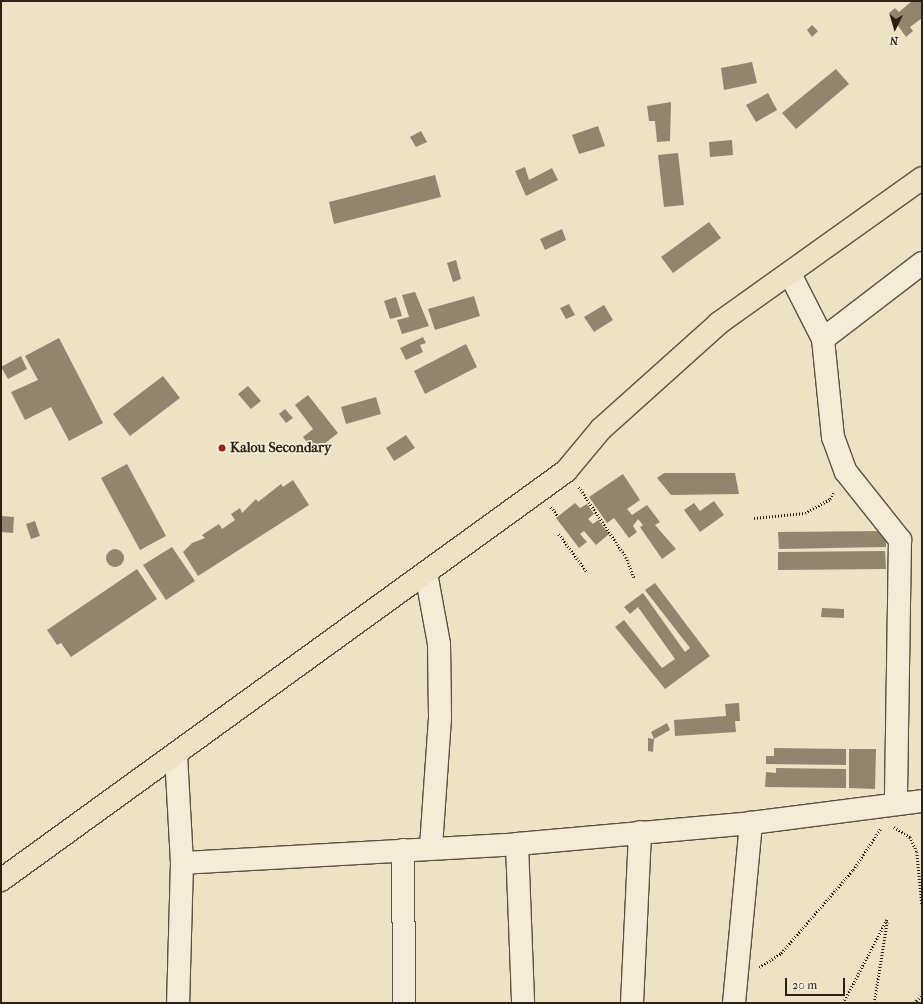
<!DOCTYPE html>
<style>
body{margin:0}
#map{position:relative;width:923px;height:1004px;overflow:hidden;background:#eee2c4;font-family:"IM FELL French Canon",serif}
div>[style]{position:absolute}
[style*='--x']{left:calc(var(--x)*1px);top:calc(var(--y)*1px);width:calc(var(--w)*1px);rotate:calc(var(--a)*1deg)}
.building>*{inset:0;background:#918570}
.round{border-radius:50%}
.path>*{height:2.5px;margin-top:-1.25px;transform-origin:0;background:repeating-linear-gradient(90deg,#2d2115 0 1px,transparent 0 3px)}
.roads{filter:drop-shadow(1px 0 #5d5141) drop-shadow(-1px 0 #5d5141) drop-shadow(0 1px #5d5141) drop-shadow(0 -1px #5d5141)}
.minor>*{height:22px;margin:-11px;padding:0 11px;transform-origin:11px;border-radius:11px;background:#f4ecd9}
.major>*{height:22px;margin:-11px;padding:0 11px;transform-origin:11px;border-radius:11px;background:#eee2c4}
.dots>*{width:11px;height:11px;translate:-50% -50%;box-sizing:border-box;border:2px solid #f4ecd9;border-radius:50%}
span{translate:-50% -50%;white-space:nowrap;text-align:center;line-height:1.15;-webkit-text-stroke:3.5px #f4ecd9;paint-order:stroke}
.poi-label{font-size:14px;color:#2d2115;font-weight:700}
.left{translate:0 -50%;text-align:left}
.frame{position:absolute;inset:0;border:2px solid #2d2115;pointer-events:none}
.north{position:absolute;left:875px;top:8px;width:40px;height:40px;-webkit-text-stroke:3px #f4ecd9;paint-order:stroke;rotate:185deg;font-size:11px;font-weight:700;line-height:16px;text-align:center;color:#2d2115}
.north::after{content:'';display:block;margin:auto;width:14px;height:18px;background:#2d2115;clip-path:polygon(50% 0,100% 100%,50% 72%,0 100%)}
.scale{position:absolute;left:785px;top:978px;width:60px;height:18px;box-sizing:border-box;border:2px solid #2d2115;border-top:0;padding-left:5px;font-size:12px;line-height:14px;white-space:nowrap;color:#2d2115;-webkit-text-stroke:3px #f4ecd9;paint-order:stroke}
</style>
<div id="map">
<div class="building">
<i style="clip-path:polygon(912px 1px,922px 1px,922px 18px,910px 27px,913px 31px,906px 37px,889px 13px,895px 8px,899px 12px)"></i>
<i style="clip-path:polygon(812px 25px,818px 31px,812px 37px,807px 30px)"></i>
<i style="clip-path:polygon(752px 62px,757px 83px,724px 90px,721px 68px)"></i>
<i style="clip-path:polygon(836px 69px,849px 84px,796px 129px,782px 113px)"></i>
<i style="clip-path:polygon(768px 93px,777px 110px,756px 122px,746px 105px)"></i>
<i style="clip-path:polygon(671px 102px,670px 141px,657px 142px,655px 121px,649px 121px,647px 106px)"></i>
<i style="clip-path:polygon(598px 126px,605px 146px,579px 154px,572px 135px)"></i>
<i style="clip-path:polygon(421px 131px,427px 142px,416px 147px,410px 137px)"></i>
<i style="clip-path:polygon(732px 140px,733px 155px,710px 157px,709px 142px)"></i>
<i style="clip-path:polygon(678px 153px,684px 205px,664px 207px,658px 155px)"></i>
<i style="clip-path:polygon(525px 167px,529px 180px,552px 168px,558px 180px,526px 196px,515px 171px)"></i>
<i style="clip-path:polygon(435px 175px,441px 197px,334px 224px,329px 202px)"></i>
<i style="clip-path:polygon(709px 222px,721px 238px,673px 273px,661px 257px)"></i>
<i style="clip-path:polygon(562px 229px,566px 240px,545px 250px,540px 239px)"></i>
<i style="clip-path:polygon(456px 260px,461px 279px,453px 282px,447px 263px)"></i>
<i style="clip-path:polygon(415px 292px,429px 326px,402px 334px,397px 320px,409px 317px,402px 295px)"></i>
<i style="clip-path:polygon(474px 296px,480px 316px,435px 330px,428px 309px)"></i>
<i style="clip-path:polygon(396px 297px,402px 316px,390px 319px,384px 301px)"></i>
<i style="clip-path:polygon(569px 304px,575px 315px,566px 319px,560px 308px)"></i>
<i style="clip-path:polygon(604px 305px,613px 320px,594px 332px,584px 317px)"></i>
<i style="clip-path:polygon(423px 337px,426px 343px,420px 345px,423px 352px,406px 360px,400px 348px)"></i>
<i style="clip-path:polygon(59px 338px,103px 423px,69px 441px,51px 407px,25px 420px,11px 392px,38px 380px,25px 356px)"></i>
<i style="clip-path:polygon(466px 344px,477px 367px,425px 394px,414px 371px)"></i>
<i style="clip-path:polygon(21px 356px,27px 369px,8px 379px,1px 367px)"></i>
<i style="clip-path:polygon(163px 376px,180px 398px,130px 436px,113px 414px)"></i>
<i style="clip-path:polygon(248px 386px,261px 401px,251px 409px,238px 394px)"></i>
<i style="clip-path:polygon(308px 395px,338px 433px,314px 452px,303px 437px,313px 429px,295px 405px)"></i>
<i style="clip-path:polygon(376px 397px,381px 414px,346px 424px,341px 407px)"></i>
<i style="clip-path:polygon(285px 409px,293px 418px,286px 423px,279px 414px)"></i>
<i style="clip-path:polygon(406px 435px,415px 448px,394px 461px,386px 448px)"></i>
<i style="clip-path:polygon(127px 464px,166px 536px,140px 550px,101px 478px)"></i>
<i style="clip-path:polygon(664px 473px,735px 473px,739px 494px,671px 495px,657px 478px)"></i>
<i style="clip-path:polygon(623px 474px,640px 500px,627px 509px,632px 515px,647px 505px,660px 522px,655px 525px,676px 549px,662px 559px,640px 527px,643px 525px,638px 519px,633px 526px,637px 532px,629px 538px,614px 518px,607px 523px,589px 497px)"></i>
<i style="clip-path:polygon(293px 480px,309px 505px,198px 576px,183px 552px,192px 543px,205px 538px,202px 535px,219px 524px,222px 529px,235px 520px,231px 514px,240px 508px,242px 513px,256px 499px,258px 502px,281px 484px,283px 487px)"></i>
<i style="clip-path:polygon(714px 501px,724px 515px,700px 532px,684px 510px,694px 503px,700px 511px)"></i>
<i style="clip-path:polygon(575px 503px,580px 508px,587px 504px,594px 514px,588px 519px,593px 524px,598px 520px,609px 534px,596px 545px,584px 531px,580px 534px,587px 542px,579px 548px,556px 518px)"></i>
<i style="clip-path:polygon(1px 516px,14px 517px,13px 533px,1px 532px)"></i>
<i style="clip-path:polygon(35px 521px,40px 536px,31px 539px,26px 524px)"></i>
<i style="clip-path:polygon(886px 531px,886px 547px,779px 549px,778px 532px)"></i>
<i style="clip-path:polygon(172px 547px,195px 581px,166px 600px,143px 565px)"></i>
<i class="round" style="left:106px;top:549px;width:18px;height:18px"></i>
<i style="clip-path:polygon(885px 551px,886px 569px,778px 570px,778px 552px)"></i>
<i style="clip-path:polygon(137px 569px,157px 599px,71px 657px,61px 643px,57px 645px,47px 630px)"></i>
<i style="clip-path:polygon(655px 583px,710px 656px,665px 689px,615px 627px,624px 620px,662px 668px,675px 659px,638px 607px,630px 614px,624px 607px,643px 593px,685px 652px,690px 648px,645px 590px)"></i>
<i style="clip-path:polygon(822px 608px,844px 609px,844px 618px,821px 617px)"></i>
<i style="clip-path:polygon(739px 703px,740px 721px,735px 721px,736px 732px,675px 736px,674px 720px,726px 716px,725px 704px)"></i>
<i style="clip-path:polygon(667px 723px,670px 730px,654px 739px,651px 732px)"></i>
<i style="clip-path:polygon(648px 738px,654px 739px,653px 752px,648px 751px)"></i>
<i style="clip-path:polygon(774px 748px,846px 749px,846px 765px,766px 764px,766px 756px,774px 756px)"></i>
<i style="clip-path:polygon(849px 749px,876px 749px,875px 789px,849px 788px)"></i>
<i style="clip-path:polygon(776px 768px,846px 769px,846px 788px,765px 787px,766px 772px,776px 773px)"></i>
</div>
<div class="path">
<i style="--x:579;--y:487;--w:84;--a:56.1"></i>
<i style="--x:626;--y:557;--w:22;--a:68"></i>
<i style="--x:551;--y:507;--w:11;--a:52"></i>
<i style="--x:754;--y:518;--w:51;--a:-5.6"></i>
<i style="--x:805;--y:513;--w:29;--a:-29"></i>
<i style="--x:830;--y:499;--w:9;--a:-63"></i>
<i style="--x:559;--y:534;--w:47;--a:53.6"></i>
<i style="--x:894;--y:827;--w:19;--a:32"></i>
<i style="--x:910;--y:837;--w:17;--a:65"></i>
<i style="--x:917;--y:852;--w:53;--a:84.6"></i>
<i style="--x:759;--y:967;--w:26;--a:-32"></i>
<i style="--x:781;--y:953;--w:110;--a:-49.1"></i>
<i style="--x:853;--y:870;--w:50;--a:-56.3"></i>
<i style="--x:843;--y:1003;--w:95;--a:-62.4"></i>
<i style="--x:874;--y:1003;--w:82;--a:-80.9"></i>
<i style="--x:914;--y:1003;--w:11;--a:-45"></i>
</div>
<div class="roads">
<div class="minor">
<i style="--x:790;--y:274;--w:73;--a:63.1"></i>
<i style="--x:823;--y:339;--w:99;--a:84.2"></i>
<i style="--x:833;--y:437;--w:37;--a:70"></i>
<i style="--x:846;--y:472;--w:87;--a:51.5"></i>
<i style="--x:900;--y:540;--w:263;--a:90.9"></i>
<i style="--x:823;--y:339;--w:125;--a:-37.5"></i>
<i style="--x:426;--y:573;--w:72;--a:79.6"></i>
<i style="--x:439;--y:644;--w:74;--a:89.2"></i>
<i style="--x:440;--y:718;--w:130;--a:94"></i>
<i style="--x:176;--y:755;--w:108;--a:86.8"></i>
<i style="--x:182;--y:863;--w:140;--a:91.6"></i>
<i style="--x:517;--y:844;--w:159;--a:87.8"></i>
<i style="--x:403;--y:850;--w:153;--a:89.6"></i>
<i style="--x:182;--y:863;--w:336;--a:-3.2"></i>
<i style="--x:517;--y:844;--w:235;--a:-5.1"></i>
<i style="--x:751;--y:823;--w:172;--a:-7.3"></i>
<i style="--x:632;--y:1003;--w:171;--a:-87.3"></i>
<i style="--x:734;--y:1003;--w:181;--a:-84.6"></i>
</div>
<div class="major">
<i style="--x:1;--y:880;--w:697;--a:-35.9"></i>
<i style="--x:566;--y:471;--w:55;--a:-50.2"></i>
<i style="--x:601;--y:429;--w:159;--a:-41.9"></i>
<i style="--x:719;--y:323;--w:249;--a:-35.5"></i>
</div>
</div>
<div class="dots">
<i style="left:222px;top:448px;background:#8f2418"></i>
</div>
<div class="poi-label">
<span class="left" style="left:230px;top:448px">Kalou Secondary</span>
</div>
<div class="frame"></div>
<div class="north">N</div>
<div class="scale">20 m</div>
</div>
